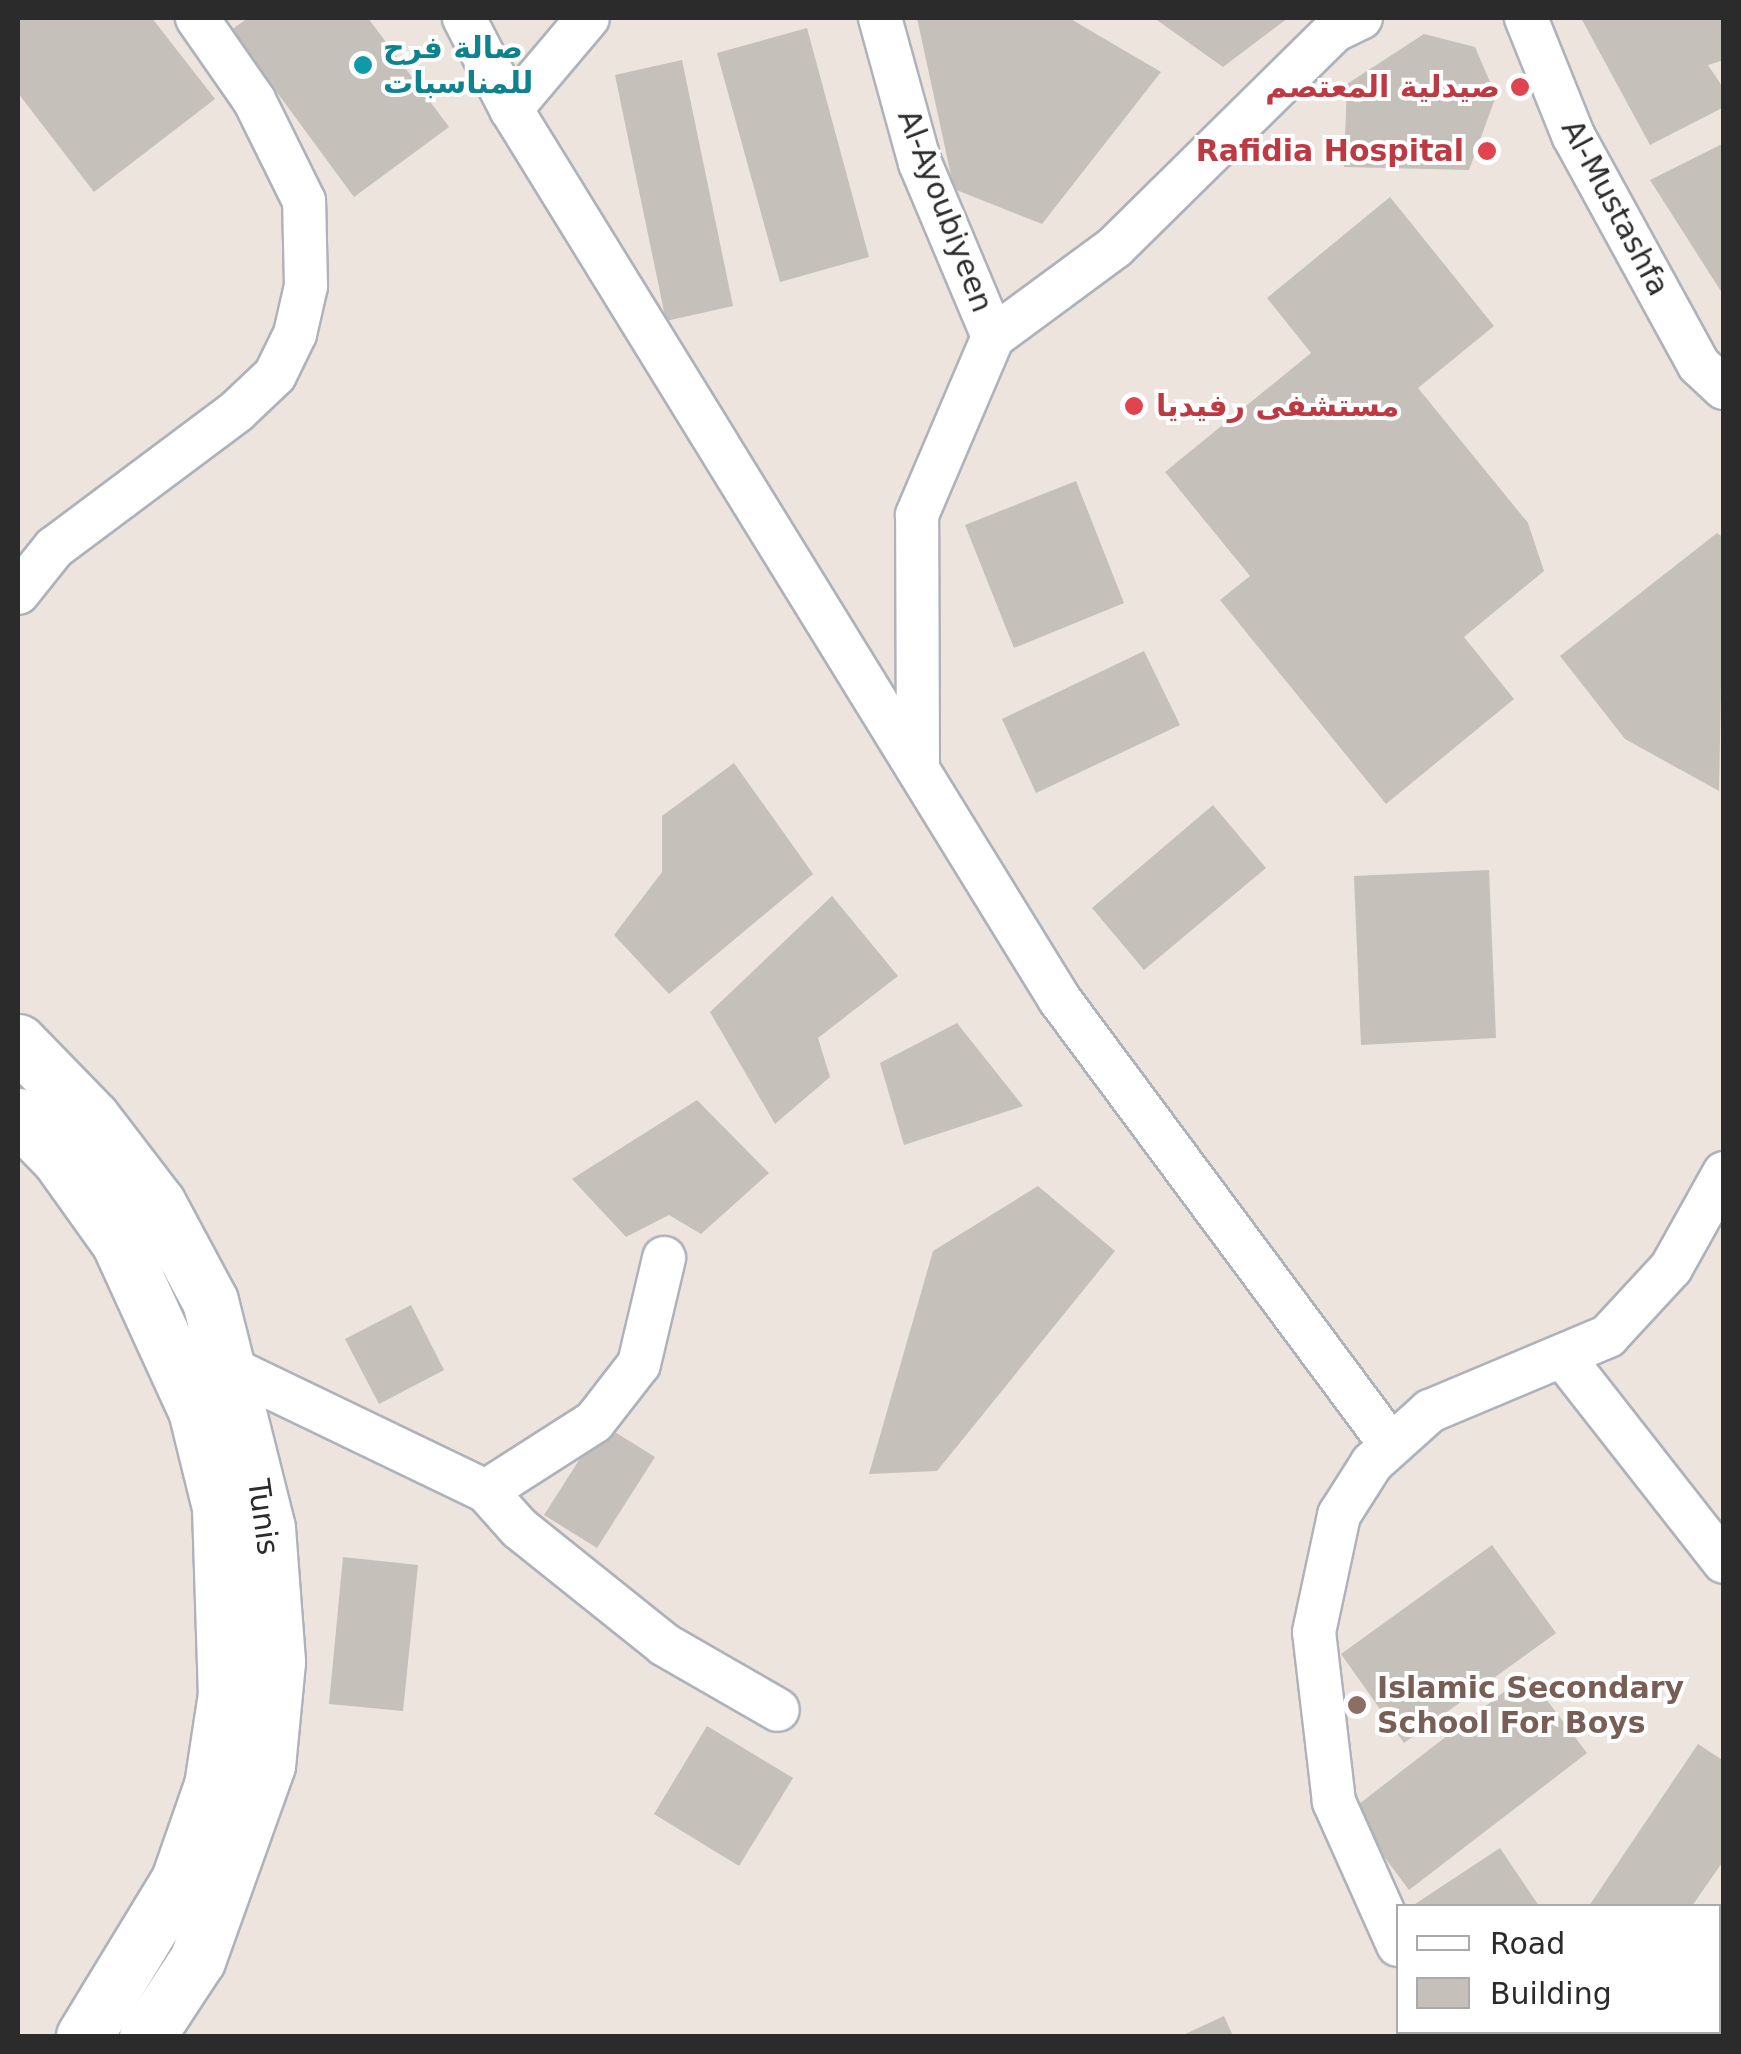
<!DOCTYPE html>
<meta charset="utf-8">
<style>
body{margin:0}
#map{position:relative;width:1741px;height:2054px;overflow:hidden;background:#ede4de;font-family:"DejaVu Sans",Vazirmatn,sans-serif}
div>[style]{position:absolute}
[style*='--x']{left:calc(var(--x)*1px);top:calc(var(--y)*1px);width:calc(var(--w)*1px);rotate:calc(var(--a)*1deg)}
.building>*{inset:0;background:#c5c0b9}
.roads{filter:drop-shadow(2px 0 #aeb2bb) drop-shadow(-2px 0 #aeb2bb) drop-shadow(0 2px #aeb2bb) drop-shadow(0 -2px #aeb2bb)}
.street>*{height:42px;margin:-21px;padding:0 21px;transform-origin:21px;border-radius:21px;background:#fff}
.secondary>*{height:55px;margin:-27.5px;padding:0 27.5px;transform-origin:27.5px;border-radius:27.5px;background:#fff}
.dots>*{width:28px;height:28px;translate:-50% -50%;box-sizing:border-box;border:5px solid #fff;border-radius:50%}
span{translate:-50% -50%;white-space:nowrap;text-align:center;line-height:1.15;-webkit-text-stroke:8px #fff;paint-order:stroke}
.culture-label{font-size:30px;color:#0d838f;font-weight:700}
.left{translate:0 -50%;text-align:left}
.health-label{font-size:30px;color:#be3a42;font-weight:700}
.right{translate:-100% -50%;text-align:right}
.street-label{font-size:30px;color:#2b2b2b}
.education-label{font-size:30px;color:#785e54;font-weight:700}
.frame{position:absolute;inset:0;border:20px solid #2b2b2b;pointer-events:none}
.legend{position:absolute;left:1396px;top:1904px;width:325px;height:130px;box-sizing:border-box;background:#fff;border:2px solid #aaa;margin:0;padding:12px 18px;list-style:none;font-size:30px;color:#2b2b2b}
.legend li{display:flex;align-items:center;gap:20px;height:50px}
.legend b{width:50px;border:2px solid #aaa}
</style>
<div id="map">
<div class="building">
<i style="clip-path:polygon(18px 18px,152px 18px,215px 99px,94px 192px,18px 93px)"></i>
<i style="clip-path:polygon(248px 18px,368px 18px,449px 127px,354px 197px,231px 30px)"></i>
<i style="clip-path:polygon(917px 18px,1069px 18px,1161px 72px,1042px 224px,954px 189px)"></i>
<i style="clip-path:polygon(1154px 18px,1288px 18px,1223px 67px)"></i>
<i style="clip-path:polygon(1581px 18px,1724px 18px,1724px 60px,1708px 65px,1724px 89px,1724px 107px,1650px 145px)"></i>
<i style="clip-path:polygon(807px 28px,869px 257px,780px 282px,717px 53px)"></i>
<i style="clip-path:polygon(1424px 34px,1475px 47px,1496px 96px,1469px 170px,1344px 167px,1347px 84px)"></i>
<i style="clip-path:polygon(682px 60px,733px 306px,666px 321px,615px 75px)"></i>
<i style="clip-path:polygon(1724px 143px,1724px 296px,1650px 180px)"></i>
<i style="clip-path:polygon(1390px 197px,1494px 326px,1418px 388px,1528px 523px,1544px 571px,1464px 637px,1514px 699px,1386px 804px,1220px 600px,1250px 576px,1165px 472px,1311px 353px,1267px 298px)"></i>
<i style="clip-path:polygon(1076px 481px,1124px 603px,1014px 648px,965px 525px)"></i>
<i style="clip-path:polygon(1717px 533px,1724px 538px,1719px 791px,1625px 739px,1560px 656px)"></i>
<i style="clip-path:polygon(1144px 651px,1180px 725px,1036px 793px,1002px 719px)"></i>
<i style="clip-path:polygon(734px 763px,813px 874px,669px 994px,614px 935px,662px 872px,662px 816px)"></i>
<i style="clip-path:polygon(1213px 805px,1266px 868px,1144px 970px,1092px 908px)"></i>
<i style="clip-path:polygon(1489px 870px,1496px 1038px,1361px 1045px,1354px 876px)"></i>
<i style="clip-path:polygon(832px 896px,898px 976px,818px 1038px,830px 1077px,775px 1124px,710px 1012px)"></i>
<i style="clip-path:polygon(957px 1023px,1023px 1106px,904px 1145px,880px 1063px)"></i>
<i style="clip-path:polygon(697px 1100px,769px 1173px,701px 1234px,669px 1215px,626px 1237px,572px 1179px)"></i>
<i style="clip-path:polygon(1038px 1186px,1115px 1251px,937px 1471px,869px 1474px,933px 1251px)"></i>
<i style="clip-path:polygon(411px 1305px,444px 1370px,379px 1404px,345px 1339px)"></i>
<i style="clip-path:polygon(602px 1424px,655px 1457px,597px 1548px,544px 1515px)"></i>
<i style="clip-path:polygon(1492px 1545px,1556px 1633px,1404px 1743px,1341px 1654px)"></i>
<i style="clip-path:polygon(343px 1557px,418px 1565px,403px 1711px,329px 1704px)"></i>
<i style="clip-path:polygon(1527px 1674px,1587px 1753px,1409px 1890px,1350px 1811px)"></i>
<i style="clip-path:polygon(707px 1726px,793px 1778px,739px 1866px,654px 1814px)"></i>
<i style="clip-path:polygon(1698px 1744px,1724px 1761px,1724px 1860px,1692px 1906px,1589px 1906px)"></i>
<i style="clip-path:polygon(1500px 1848px,1539px 1906px,1412px 1906px)"></i>
<i style="clip-path:polygon(1224px 2016px,1233px 2036px,1181px 2036px)"></i>
<i style="clip-path:polygon(1484px 2032px,1566px 2032px,1559px 2036px)"></i>
</div>
<div class="roads">
<div class="street">
<i style="--x:464;--y:18;--w:102;--a:62.7"></i>
<i style="--x:511;--y:109;--w:1047;--a:58.36"></i>
<i style="--x:1060;--y:1000;--w:553;--a:53.38"></i>
<i style="--x:880;--y:18;--w:150;--a:74.6"></i>
<i style="--x:920;--y:163;--w:189;--a:67.2"></i>
<i style="--x:1526;--y:18;--w:126;--a:68.1"></i>
<i style="--x:1573;--y:135;--w:262;--a:61.3"></i>
<i style="--x:1699;--y:365;--w:34;--a:43"></i>
<i style="--x:511;--y:109;--w:119;--a:-49.8"></i>
<i style="--x:993;--y:337;--w:152;--a:-36.4"></i>
<i style="--x:1115;--y:247;--w:308;--a:-44.6"></i>
<i style="--x:1334;--y:31;--w:30;--a:-26"></i>
<i style="--x:18;--y:593;--w:58;--a:-51.3"></i>
<i style="--x:54;--y:548;--w:229;--a:-36.8"></i>
<i style="--x:237;--y:411;--w:52;--a:-43.5"></i>
<i style="--x:275;--y:375;--w:46;--a:-64"></i>
<i style="--x:295;--y:334;--w:49;--a:-77.1"></i>
<i style="--x:306;--y:286;--w:85;--a:-91.3"></i>
<i style="--x:304;--y:201;--w:113;--a:-116.3"></i>
<i style="--x:254;--y:100;--w:100;--a:-124.8"></i>
<i style="--x:918;--y:768;--w:253;--a:-90.2"></i>
<i style="--x:917;--y:515;--w:194;--a:-66.9"></i>
<i style="--x:1564;--y:1358;--w:259;--a:51.9"></i>
<i style="--x:232;--y:1369;--w:282;--a:25.7"></i>
<i style="--x:486;--y:1491;--w:50;--a:48.3"></i>
<i style="--x:519;--y:1528;--w:187;--a:38.7"></i>
<i style="--x:665;--y:1645;--w:130;--a:29.9"></i>
<i style="--x:486;--y:1491;--w:128;--a:-32.6"></i>
<i style="--x:594;--y:1422;--w:73;--a:-52.2"></i>
<i style="--x:639;--y:1364;--w:109;--a:-76.7"></i>
<i style="--x:1398;--y:1945;--w:157;--a:-114.1"></i>
<i style="--x:1334;--y:1802;--w:171;--a:-96.7"></i>
<i style="--x:1314;--y:1632;--w:120;--a:-77.9"></i>
<i style="--x:1339;--y:1515;--w:62;--a:-57.6"></i>
<i style="--x:1372;--y:1463;--w:78;--a:-41.9"></i>
<i style="--x:1430;--y:1411;--w:193;--a:-22.8"></i>
<i style="--x:1608;--y:1336;--w:93;--a:-47.2"></i>
<i style="--x:1671;--y:1268;--w:109;--a:-60.8"></i>
<i style="--x:1451;--y:2032;--w:5;--a:53"></i>
</div>
<div class="secondary">
<i style="--x:18;--y:1042;--w:106;--a:45.8"></i>
<i style="--x:92;--y:1118;--w:108;--a:52.5"></i>
<i style="--x:158;--y:1204;--w:110;--a:61.8"></i>
<i style="--x:210;--y:1301;--w:234;--a:75.9"></i>
<i style="--x:267;--y:1528;--w:134;--a:85.7"></i>
<i style="--x:277;--y:1662;--w:103;--a:95.5"></i>
<i style="--x:267;--y:1765;--w:207;--a:109.7"></i>
<i style="--x:197;--y:1960;--w:91;--a:123.3"></i>
<i style="--x:18;--y:1116;--w:59;--a:45.7"></i>
<i style="--x:59;--y:1158;--w:103;--a:54.5"></i>
<i style="--x:119;--y:1242;--w:185;--a:65.4"></i>
<i style="--x:196;--y:1410;--w:100;--a:76.1"></i>
<i style="--x:220;--y:1507;--w:187;--a:88.2"></i>
<i style="--x:226;--y:1694;--w:92;--a:98.7"></i>
<i style="--x:212;--y:1785;--w:101;--a:109.2"></i>
<i style="--x:179;--y:1880;--w:183;--a:121.3"></i>
</div>
</div>
<div class="dots">
<i style="left:363px;top:65px;background:#0f9aa8"></i>
<i style="left:1520px;top:87px;background:#e0444e"></i>
<i style="left:1487px;top:151px;background:#e0444e"></i>
<i style="left:1134px;top:406px;background:#e0444e"></i>
<i style="left:1357px;top:1705px;background:#8d6e63"></i>
</div>
<div class="culture-label">
<span class="left" style="left:383px;top:65px">صالة فرح<br>للمناسبات</span>
</div>
<div class="health-label">
<span class="right" style="left:1500px;top:87px">صيدلية المعتصم</span>
<span class="right" style="left:1464px;top:151px">Rafidia Hospital</span>
<span class="left" style="left:1156px;top:406px">مستشفى رفيديا</span>
</div>
<div class="street-label">
<span style="left:1615px;top:208px;rotate:62deg">Al-Mustashfa</span>
<span style="left:945px;top:211px;rotate:69deg">Al-Ayoubiyeen</span>
<span style="left:263px;top:1517px;rotate:82deg">Tunis</span>
</div>
<div class="education-label">
<span class="left" style="left:1377px;top:1705px">Islamic Secondary<br>School For Boys</span>
</div>
<div class="frame"></div>
<ul class="legend">
<li><b style="height:12px;background:#fff"></b>Road</li>
<li><b style="height:28px;background:#c5c0b9"></b>Building</li>
</ul>
</div>
